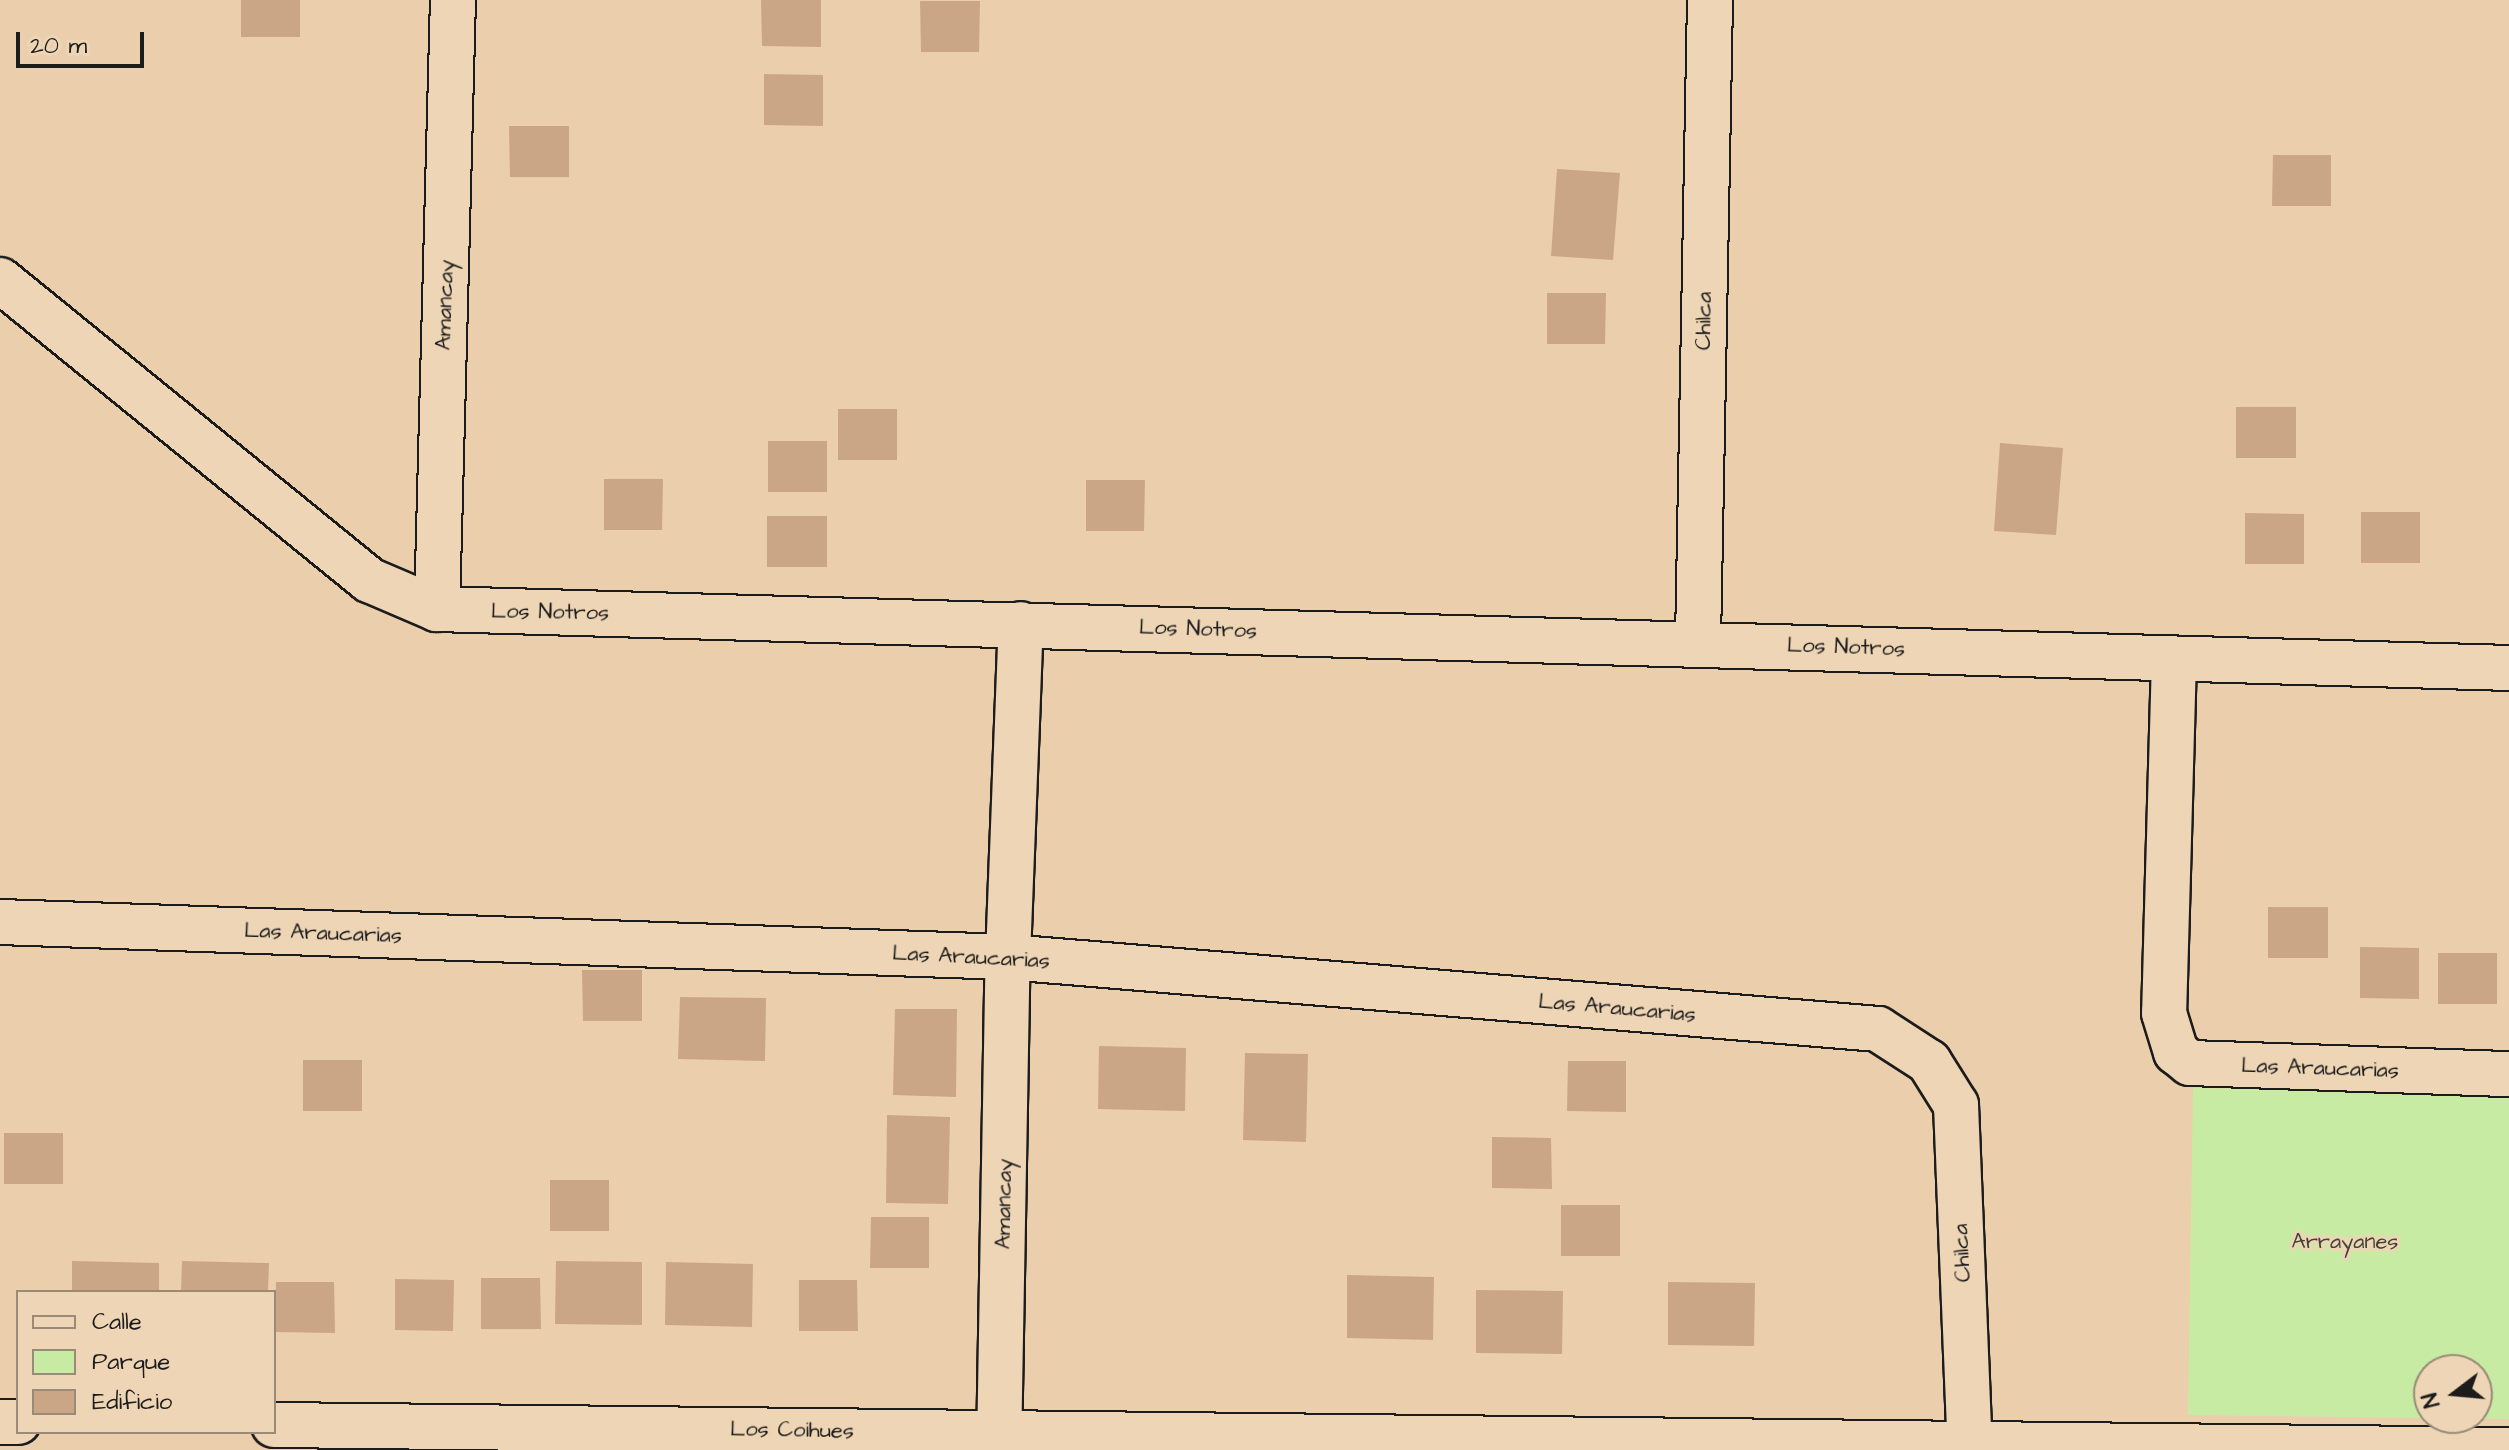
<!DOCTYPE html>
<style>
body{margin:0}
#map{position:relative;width:2509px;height:1450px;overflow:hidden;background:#ebceac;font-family:"Architects Daughter",sans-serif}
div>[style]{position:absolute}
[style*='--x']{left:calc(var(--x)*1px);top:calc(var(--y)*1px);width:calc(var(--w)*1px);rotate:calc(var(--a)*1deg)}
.green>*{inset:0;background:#c8eba4}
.building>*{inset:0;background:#cba686}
.roads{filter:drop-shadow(2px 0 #1c1c1c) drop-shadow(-2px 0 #1c1c1c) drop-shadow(0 2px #1c1c1c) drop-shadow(0 -2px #1c1c1c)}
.minor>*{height:44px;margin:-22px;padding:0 22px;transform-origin:22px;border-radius:22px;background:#edd5b5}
span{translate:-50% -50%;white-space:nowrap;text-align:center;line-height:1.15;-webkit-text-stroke:6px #edd5b5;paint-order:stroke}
.street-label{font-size:22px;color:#1c1c1c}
.park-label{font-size:22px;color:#3e4537}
.legend{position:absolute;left:16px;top:1290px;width:260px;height:144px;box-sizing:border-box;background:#edd5b5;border:2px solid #998b78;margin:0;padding:10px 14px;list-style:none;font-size:24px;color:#1c1c1c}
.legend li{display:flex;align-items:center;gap:16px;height:40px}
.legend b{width:40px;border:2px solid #998b78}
.north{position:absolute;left:2413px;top:1354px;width:80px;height:80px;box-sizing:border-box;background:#edd5b5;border:2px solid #998b78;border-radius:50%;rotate:254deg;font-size:22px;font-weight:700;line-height:32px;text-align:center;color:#1c1c1c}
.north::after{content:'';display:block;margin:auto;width:28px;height:36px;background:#1c1c1c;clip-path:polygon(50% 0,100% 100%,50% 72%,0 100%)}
.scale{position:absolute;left:16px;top:32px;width:128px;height:36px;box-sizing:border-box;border:4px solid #1c1c1c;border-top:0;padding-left:10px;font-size:24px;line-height:28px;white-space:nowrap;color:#1c1c1c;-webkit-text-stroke:6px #edd5b5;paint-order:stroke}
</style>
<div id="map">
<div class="green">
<i style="clip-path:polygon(evenodd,2193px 1088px,2509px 1093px,2509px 1419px,2188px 1415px,2193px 1088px,2429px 1370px,2477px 1370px,2477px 1418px,2429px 1418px,2429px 1370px)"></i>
</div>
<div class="building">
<i style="clip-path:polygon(241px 0,300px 0,300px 37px,241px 37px)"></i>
<i style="clip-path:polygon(761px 0,821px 0,821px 47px,762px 46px)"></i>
<i style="clip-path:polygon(920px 1px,980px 1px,979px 52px,921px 52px)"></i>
<i style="clip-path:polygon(764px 74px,823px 75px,823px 126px,764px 125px)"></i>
<i style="clip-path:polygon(509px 126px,569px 126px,569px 177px,510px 177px)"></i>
<i style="clip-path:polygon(2273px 155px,2331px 155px,2331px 206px,2272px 206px)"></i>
<i style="clip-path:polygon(1557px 169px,1620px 173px,1613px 260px,1551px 256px)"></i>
<i style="clip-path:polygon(1547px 293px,1606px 293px,1605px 344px,1547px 344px)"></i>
<i style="clip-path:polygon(2236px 407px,2296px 407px,2296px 458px,2236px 458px)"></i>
<i style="clip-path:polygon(838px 409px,897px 409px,897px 460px,838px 460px)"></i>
<i style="clip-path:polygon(768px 441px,827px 441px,827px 492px,768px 492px)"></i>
<i style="clip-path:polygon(2000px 443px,2063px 448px,2056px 535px,1994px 531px)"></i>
<i style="clip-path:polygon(604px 479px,663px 479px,662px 530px,604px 530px)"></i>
<i style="clip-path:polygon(1086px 480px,1145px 480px,1144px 531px,1086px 531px)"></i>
<i style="clip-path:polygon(2361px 512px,2420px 512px,2420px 563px,2361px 563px)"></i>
<i style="clip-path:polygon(2245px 513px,2304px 514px,2304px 564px,2245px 564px)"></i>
<i style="clip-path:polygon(767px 516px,827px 516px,827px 567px,767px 567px)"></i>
<i style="clip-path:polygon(2268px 907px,2328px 907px,2328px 958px,2268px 958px)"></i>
<i style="clip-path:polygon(2360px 947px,2419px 948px,2419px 999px,2360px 998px)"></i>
<i style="clip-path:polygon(2438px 953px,2497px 953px,2497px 1004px,2438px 1004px)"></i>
<i style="clip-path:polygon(582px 970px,642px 970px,642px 1021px,583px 1021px)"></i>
<i style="clip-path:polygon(680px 997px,766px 998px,765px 1061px,678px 1059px)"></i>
<i style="clip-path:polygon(895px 1009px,957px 1009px,956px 1097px,893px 1095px)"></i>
<i style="clip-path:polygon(1099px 1046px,1186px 1048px,1185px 1111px,1098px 1109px)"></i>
<i style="clip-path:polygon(1245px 1053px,1308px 1054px,1306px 1142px,1243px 1140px)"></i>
<i style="clip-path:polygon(303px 1060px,362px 1060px,362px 1111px,303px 1111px)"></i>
<i style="clip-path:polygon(1568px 1061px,1626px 1061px,1626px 1112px,1567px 1111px)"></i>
<i style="clip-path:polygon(887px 1115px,950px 1117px,948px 1204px,886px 1203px)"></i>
<i style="clip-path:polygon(4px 1133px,63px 1133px,63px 1184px,4px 1184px)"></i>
<i style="clip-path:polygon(1492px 1137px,1551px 1138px,1552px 1189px,1492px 1188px)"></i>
<i style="clip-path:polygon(550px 1180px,609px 1180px,609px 1231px,550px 1231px)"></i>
<i style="clip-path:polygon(1561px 1205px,1620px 1205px,1620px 1256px,1561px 1256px)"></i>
<i style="clip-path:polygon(871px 1217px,929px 1217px,929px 1268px,870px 1268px)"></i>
<i style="clip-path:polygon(72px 1261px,159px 1263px,159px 1292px,72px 1292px)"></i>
<i style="clip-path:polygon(182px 1261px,269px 1263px,268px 1292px,181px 1292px)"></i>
<i style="clip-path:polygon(556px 1261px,642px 1262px,642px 1325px,555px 1324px)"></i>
<i style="clip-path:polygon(666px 1262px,753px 1264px,752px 1327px,665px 1325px)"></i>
<i style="clip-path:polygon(1347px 1275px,1434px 1277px,1433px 1340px,1347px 1338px)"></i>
<i style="clip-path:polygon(481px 1278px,540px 1278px,541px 1329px,481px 1329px)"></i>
<i style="clip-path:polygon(395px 1279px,454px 1280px,453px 1331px,395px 1330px)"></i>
<i style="clip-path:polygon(799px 1280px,857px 1280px,858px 1331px,799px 1331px)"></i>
<i style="clip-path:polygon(276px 1282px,334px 1282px,335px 1333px,275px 1332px)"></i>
<i style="clip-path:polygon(1668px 1282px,1755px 1283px,1754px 1346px,1668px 1345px)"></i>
<i style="clip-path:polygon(1476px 1290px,1563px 1291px,1562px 1354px,1476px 1353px)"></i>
</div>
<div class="roads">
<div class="minor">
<i style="--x:0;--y:280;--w:476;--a:39.1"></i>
<i style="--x:369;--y:580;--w:74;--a:23.1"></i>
<i style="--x:437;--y:609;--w:2073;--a:1.63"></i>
<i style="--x:437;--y:609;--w:609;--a:-88.5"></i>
<i style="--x:1698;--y:642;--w:642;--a:-88.93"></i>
<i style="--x:2174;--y:659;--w:354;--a:91.6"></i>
<i style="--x:2164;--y:1013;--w:41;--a:72.9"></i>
<i style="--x:2176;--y:1052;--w:18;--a:38"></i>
<i style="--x:2190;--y:1063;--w:319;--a:2"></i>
<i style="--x:0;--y:922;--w:1009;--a:1.99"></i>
<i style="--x:1008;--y:957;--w:873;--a:4.73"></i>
<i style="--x:1878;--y:1029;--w:61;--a:32.9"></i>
<i style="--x:1929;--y:1062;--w:51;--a:57.9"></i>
<i style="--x:1956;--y:1105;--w:345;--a:87.7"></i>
<i style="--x:0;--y:1422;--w:18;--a:0"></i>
<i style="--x:274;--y:1425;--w:2235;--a:0.64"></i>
<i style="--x:999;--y:1450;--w:493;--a:-89"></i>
<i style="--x:1008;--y:957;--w:333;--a:-87.8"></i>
</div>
</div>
<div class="street-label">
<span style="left:445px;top:305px;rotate:-88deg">Amancay</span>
<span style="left:1704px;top:321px;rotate:-89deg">Chilca</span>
<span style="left:550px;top:612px;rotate:1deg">Los Notros</span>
<span style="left:1198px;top:629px;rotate:2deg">Los Notros</span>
<span style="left:1846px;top:647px;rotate:2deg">Los Notros</span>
<span style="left:323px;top:933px;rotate:2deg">Las Araucarias</span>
<span style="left:971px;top:957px;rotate:3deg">Las Araucarias</span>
<span style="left:1617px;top:1008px;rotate:5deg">Las Araucarias</span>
<span style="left:2320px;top:1068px;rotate:2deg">Las Araucarias</span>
<span style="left:1004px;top:1204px;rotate:-89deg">Amancay</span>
<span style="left:1962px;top:1253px;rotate:-93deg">Chilca</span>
<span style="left:792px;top:1430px;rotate:1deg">Los Coihues</span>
</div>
<div class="park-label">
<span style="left:2345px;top:1242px">Arrayanes</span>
</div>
<ul class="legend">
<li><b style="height:10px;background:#edd5b5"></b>Calle</li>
<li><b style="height:22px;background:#c8eba4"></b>Parque</li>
<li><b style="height:22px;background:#cba686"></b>Edificio</li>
</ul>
<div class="north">N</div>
<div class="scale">20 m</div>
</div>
